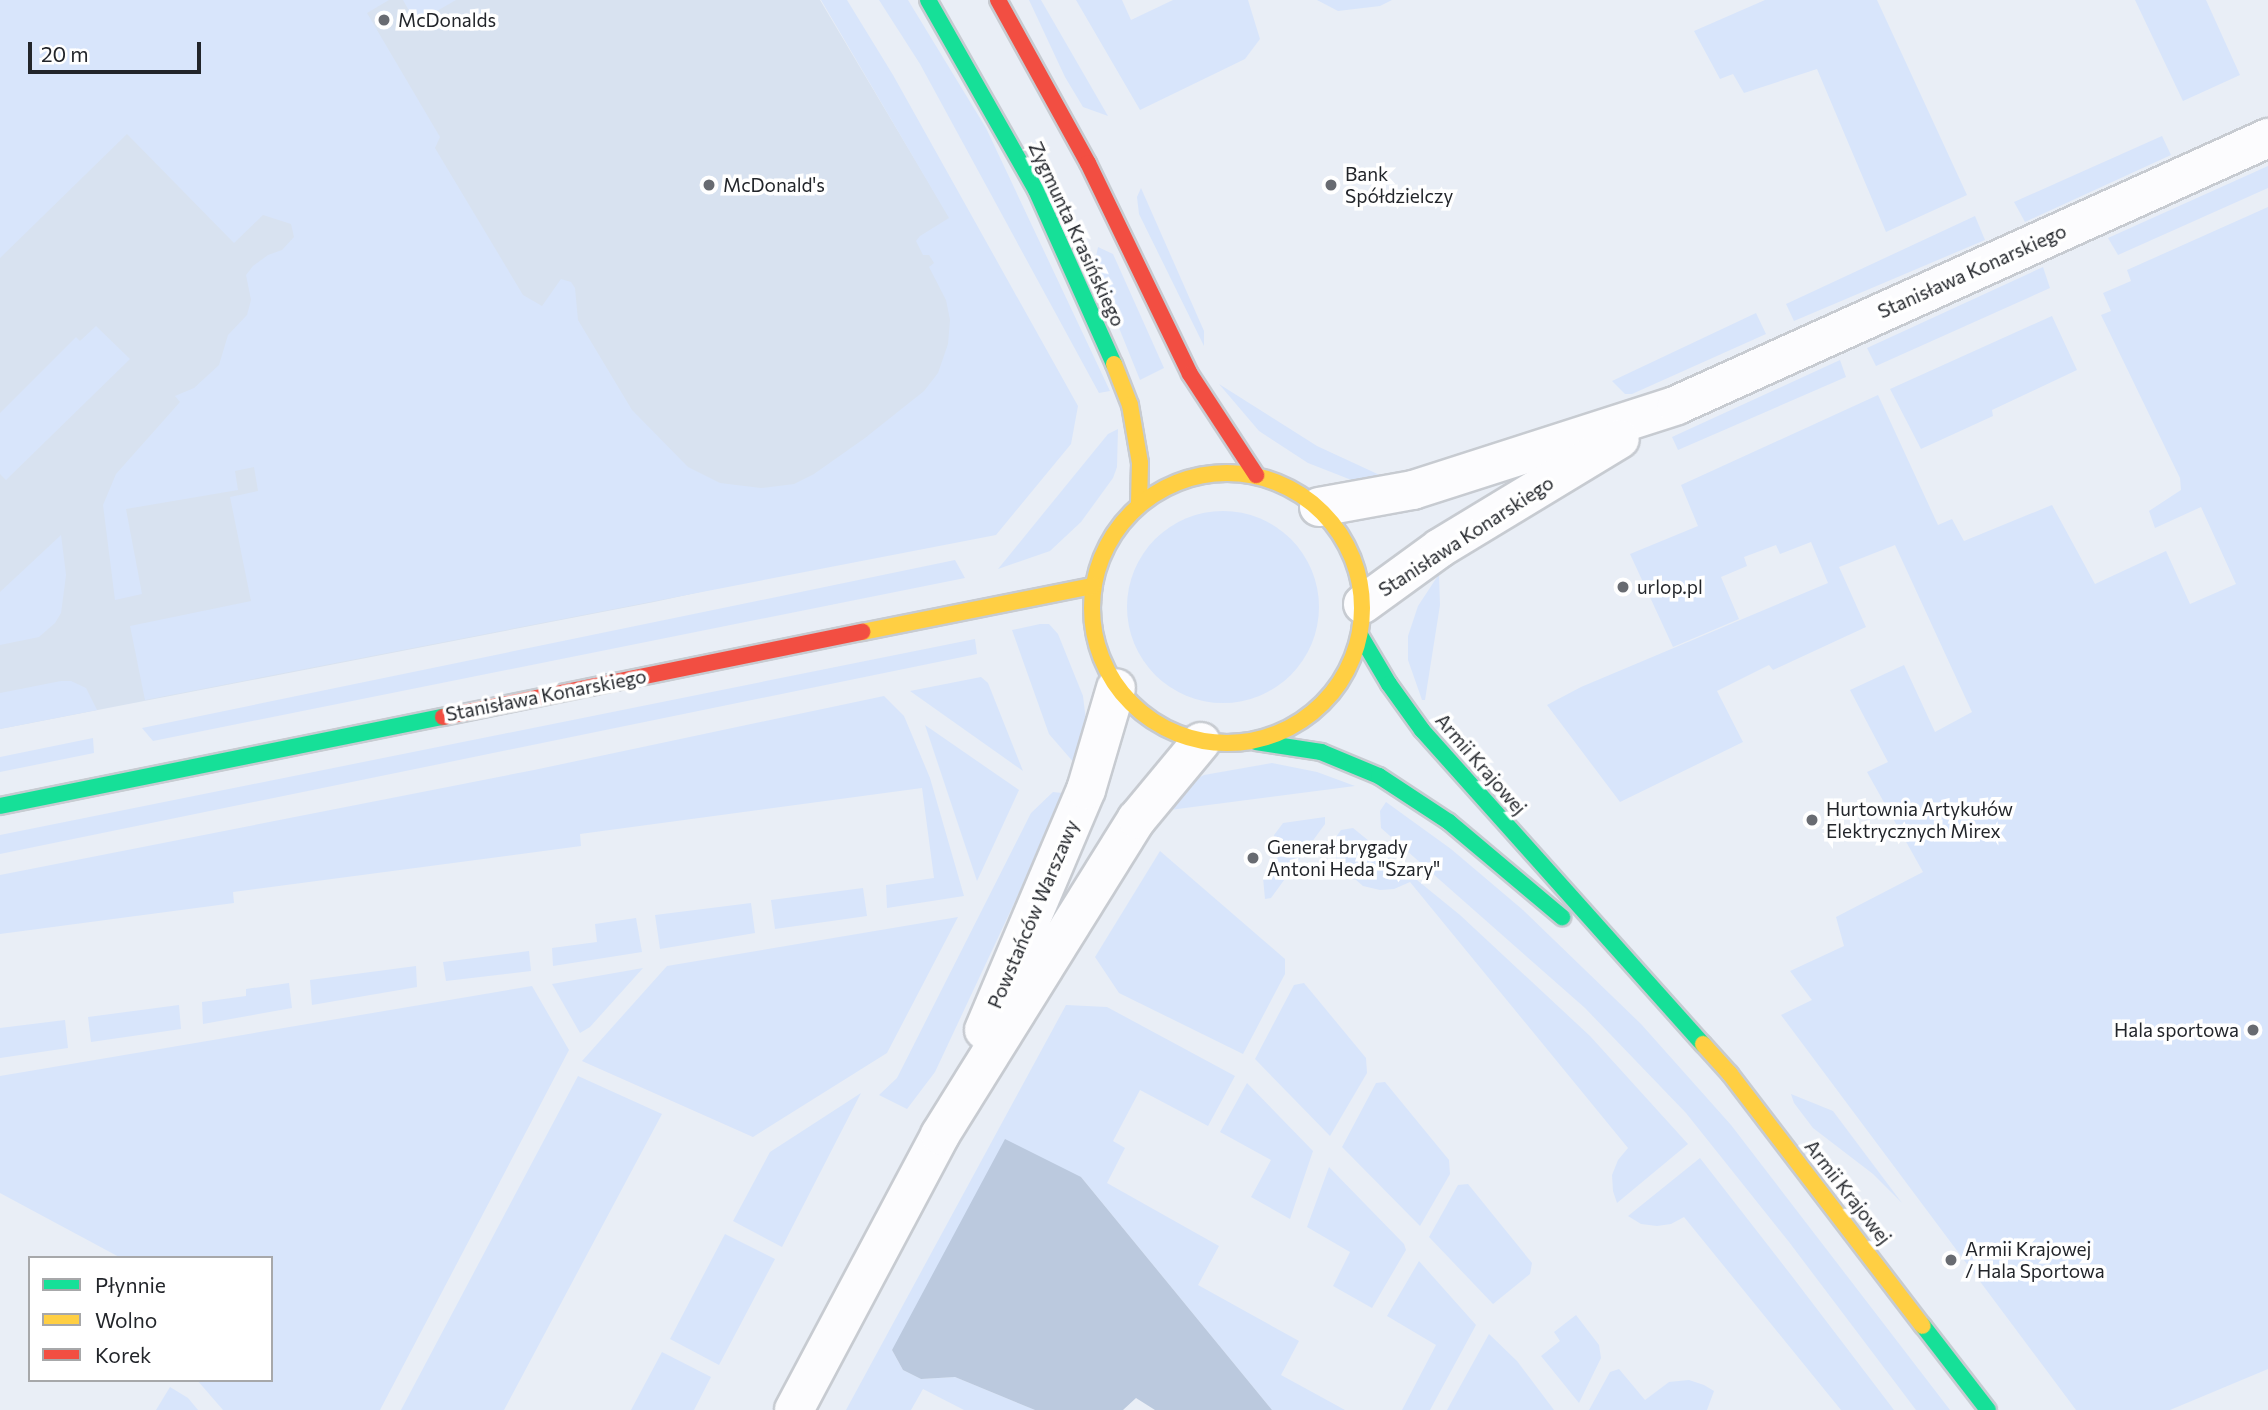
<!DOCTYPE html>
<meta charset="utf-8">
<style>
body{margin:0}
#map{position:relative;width:2268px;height:1410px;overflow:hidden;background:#e9eef6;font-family:Commissioner,sans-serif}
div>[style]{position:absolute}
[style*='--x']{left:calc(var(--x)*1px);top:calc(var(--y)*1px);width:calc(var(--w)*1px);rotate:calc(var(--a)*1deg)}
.built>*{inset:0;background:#d8e2f0}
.green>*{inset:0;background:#d8e5fb}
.round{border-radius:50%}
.forest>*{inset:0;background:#bbc9de}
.roads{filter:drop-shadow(2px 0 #c7cbd1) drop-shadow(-2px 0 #c7cbd1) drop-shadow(0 2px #c7cbd1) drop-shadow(0 -2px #c7cbd1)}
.street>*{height:38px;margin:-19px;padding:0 19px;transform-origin:19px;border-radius:19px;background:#fcfcfe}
.fast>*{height:16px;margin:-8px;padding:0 8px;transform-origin:8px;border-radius:8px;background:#16e098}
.slow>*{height:16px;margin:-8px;padding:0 8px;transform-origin:8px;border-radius:8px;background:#ffcf43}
.slow>.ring{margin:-8px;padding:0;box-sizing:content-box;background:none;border:16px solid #ffcf43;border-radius:50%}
.jam>*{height:16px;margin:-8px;padding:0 8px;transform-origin:8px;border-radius:8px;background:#f24e42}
.dots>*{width:19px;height:19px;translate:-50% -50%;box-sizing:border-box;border:4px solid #fff;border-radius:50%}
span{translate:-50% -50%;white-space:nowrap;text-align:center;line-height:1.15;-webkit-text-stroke:7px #fff;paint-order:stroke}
.poi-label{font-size:19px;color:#22252a}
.left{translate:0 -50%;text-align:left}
.right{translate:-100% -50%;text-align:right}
.street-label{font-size:19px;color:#22252a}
.legend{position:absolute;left:28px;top:1256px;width:245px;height:126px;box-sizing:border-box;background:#fff;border:2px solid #a7a8aa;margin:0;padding:9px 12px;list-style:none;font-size:21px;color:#22252a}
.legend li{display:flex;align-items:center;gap:14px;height:35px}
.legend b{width:35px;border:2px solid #a7a8aa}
.scale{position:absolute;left:28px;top:42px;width:173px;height:32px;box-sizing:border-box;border:4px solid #22252a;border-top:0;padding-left:9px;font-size:21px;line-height:24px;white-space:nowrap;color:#22252a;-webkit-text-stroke:5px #fff;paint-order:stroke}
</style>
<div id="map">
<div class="built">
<i style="clip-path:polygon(0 0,820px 0,1007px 314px,894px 550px,654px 602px,0 729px)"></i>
</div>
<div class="green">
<i style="clip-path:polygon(0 0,389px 0,367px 13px,440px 137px,435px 148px,523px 295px,542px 306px,561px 279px,571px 282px,575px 288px,578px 320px,632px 410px,688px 467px,720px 483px,761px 488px,794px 484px,814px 474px,865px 438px,924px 391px,938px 373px,948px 344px,950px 320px,946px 300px,929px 267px,934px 263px,929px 255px,923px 255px,916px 241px,920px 236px,949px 218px,821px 0,847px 0,893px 75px,1078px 406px,1071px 444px,996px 535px,145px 700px,130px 626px,251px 601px,230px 497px,258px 491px,254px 467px,235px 471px,238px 490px,126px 509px,142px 594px,115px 600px,103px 505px,116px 474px,180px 402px,175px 396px,194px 388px,219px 365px,228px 335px,247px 315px,251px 300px,246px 275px,253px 266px,268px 255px,282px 250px,294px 237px,291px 224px,263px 215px,234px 243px,127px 134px,0 258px)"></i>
<i style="clip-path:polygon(403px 0,456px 0,416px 23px)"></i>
<i style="clip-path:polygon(879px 0,908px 0,986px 128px,1110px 391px,1099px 393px,920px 64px)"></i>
<i style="clip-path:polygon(1029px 0,1041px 0,1108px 116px,1083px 107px,1065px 77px)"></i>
<i style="clip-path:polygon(1076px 0,1122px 0,1131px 20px,1173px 0,1248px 0,1260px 39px,1245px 59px,1140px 110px)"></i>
<i style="clip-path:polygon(1317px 0,1392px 0,1380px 6px,1338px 11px)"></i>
<i style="clip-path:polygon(1765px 0,1877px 0,1967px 195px,1886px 232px,1817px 69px,1744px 93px,1733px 74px,1720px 79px,1694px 31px)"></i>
<i style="clip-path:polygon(2135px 0,2206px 0,2240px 75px,2183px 101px)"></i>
<i style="clip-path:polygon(2162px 136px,2171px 155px,2025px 222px,2014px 202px)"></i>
<i style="clip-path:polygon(2268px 166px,2268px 188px,2118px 255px,2108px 238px)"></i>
<i style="clip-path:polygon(1141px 188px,1204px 331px,1204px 346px,1139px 214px,1137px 197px)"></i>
<i style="clip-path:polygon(2268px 207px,2268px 1369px,2170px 1410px,2076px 1410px,1781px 1015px,1812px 1000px,1790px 971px,1844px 946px,1836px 917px,1923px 872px,1867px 772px,1888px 762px,1850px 690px,1904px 665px,1935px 732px,1972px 712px,1895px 545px,1839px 567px,1866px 627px,1773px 670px,1769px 665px,1717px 691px,1743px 742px,1620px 802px,1547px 705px,1581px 687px,1828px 583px,1811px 542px,1780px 554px,1776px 545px,1744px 557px,1747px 566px,1721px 577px,1739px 619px,1673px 647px,1630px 554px,1698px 526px,1681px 485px,1878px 395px,1938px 525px,1952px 519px,1964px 541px,2052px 505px,2095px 584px,2166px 551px,2190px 604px,2236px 584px,2201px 507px,2155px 528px,2149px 511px,2181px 490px,2180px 478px,2101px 315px,2111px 311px,2103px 293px,2131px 281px,2127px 270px)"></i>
<i style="clip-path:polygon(1975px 216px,1985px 240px,1794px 321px,1786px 304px)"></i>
<i style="clip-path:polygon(1098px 247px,1113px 254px,1164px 368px,1140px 380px,1094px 266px)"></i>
<i style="clip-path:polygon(2043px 267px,2050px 288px,1876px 366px,1867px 348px)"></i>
<i style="clip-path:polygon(1756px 313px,1766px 334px,1632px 394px,1625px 394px,1612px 381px)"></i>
<i style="clip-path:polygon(2052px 316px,2077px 370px,1992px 410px,1993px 416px,1921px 449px,1890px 389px)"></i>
<i style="clip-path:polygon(96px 326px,130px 359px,6px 480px,0 474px,0 413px,76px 337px,80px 341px)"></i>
<i style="clip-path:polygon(1840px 360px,1846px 377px,1678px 450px,1672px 437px)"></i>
<i style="clip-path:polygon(1219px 384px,1317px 446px,1384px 477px,1354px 481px,1308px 463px,1259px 431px)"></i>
<i style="clip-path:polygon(1118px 429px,1117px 467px,1113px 478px,1081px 522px,1050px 551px,998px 569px,1108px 434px)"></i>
<i class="round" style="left:1127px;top:511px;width:192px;height:192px"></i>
<i style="clip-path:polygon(61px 535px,66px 575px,61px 613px,55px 623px,39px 637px,0 645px,0 592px)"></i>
<i style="clip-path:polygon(955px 560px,965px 578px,153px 741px,142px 728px)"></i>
<i style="clip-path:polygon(1439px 574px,1440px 605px,1425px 700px,1422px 700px,1408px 660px,1408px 636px,1418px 606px)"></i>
<i style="clip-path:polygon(1040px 624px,1049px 624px,1058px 634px,1083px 696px,1086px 721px,1075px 764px,1049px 734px,1012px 630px)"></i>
<i style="clip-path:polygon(975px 639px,977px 654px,0 854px,0 835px)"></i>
<i style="clip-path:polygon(981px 677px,988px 683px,1023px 771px,910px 691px)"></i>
<i style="clip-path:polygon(61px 681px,71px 681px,86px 688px,97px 710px,0 729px,0 693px)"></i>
<i style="clip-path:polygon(884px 696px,904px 716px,930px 778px,964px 896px,887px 908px,886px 885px,934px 878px,922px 788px,580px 834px,581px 846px,233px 892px,234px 903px,0 934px,0 875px,534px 770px)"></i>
<i style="clip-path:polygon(925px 725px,1019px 790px,977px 881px)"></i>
<i style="clip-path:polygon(93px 738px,94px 753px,0 772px,0 757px)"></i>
<i style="clip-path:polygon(1272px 763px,1317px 772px,1355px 786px,1162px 811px,1190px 782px,1204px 775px)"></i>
<i style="clip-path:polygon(1053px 792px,1062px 793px,1026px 878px,935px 1072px,907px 1109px,879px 1095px,897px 1078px,1031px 813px)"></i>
<i style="clip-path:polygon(1386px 802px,1451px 849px,1523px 910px,1641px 1024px,1731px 1125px,1950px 1410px,1916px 1410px,1789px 1242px,1686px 1113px,1585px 1008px,1381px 828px,1380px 811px)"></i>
<i style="clip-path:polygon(1325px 817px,1325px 824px,1271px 898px,1265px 899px,1263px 878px,1277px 876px,1274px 835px,1283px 823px)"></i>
<i style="clip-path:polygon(1353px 828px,1460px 915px,1590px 1036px,1688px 1144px,1617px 1203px,1613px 1191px,1612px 1175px,1618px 1160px,1628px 1148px,1410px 882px,1394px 889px,1380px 890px,1363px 886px,1348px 873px,1328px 848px,1341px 830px)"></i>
<i style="clip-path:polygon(1160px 851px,1285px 959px,1285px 974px,1243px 1054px,1119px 993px,1095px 957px)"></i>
<i style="clip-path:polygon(863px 888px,867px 916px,775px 929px,771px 900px)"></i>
<i style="clip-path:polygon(751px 903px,755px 933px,660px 949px,655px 915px)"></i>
<i style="clip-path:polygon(958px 917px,887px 1053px,753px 1137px,582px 1061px,667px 966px)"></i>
<i style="clip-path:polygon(636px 918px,642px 952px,553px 966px,552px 948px,597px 942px,595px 924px)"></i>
<i style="clip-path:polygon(529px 951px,531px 971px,446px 981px,443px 962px)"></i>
<i style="clip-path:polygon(416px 966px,417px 987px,312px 1005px,310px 980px)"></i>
<i style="clip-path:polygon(643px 968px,590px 1027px,580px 1033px,552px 984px)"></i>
<i style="clip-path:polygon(289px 983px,292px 1008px,203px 1024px,202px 1002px,246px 996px,246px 989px)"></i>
<i style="clip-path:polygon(1304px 983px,1366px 1058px,1367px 1073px,1330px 1136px,1255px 1059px,1294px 985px)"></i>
<i style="clip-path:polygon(532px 986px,569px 1050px,380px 1410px,223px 1410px,197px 1380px,271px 1380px,271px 1258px,121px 1258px,0 1193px,0 1076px)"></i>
<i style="clip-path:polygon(179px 1005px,181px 1029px,91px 1042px,88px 1017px)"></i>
<i style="clip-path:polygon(1066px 1005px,1107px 1007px,1235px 1076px,1208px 1126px,1140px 1090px,1113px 1141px,1125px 1148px,1107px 1183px,1219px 1246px,1198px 1285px,1299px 1341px,1281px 1375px,1345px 1410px,1272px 1410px,1081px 1177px,892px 1350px,903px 1370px,921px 1379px,955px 1377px,1035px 1410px,964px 1410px,923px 1389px,911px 1410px,846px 1410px)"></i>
<i style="clip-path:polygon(65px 1020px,68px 1048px,0 1058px,0 1028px)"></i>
<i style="clip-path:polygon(578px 1076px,662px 1114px,504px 1410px,401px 1410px)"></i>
<i style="clip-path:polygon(1385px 1082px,1449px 1160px,1450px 1174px,1420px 1226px,1342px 1147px,1376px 1083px)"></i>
<i style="clip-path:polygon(1247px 1083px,1313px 1151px,1290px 1219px,1251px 1197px,1271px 1160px,1220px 1132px)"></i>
<i style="clip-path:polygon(861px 1093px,782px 1247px,733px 1221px,770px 1152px)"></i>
<i style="clip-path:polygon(1791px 1094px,1833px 1111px,1902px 1203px,1873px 1174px,1813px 1128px,1794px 1103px)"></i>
<i style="clip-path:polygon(1700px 1158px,1791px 1275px,1894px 1410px,1841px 1410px,1684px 1217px,1671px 1224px,1657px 1226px,1641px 1224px,1628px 1216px)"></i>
<i style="clip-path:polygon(1329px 1167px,1404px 1244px,1406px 1250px,1372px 1308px,1333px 1286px,1350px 1252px,1307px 1227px)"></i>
<i style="clip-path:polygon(1468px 1184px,1532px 1263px,1530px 1274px,1493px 1304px,1429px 1237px,1458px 1185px)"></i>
<i style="clip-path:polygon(725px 1234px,775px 1259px,719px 1365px,670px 1339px)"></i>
<i style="clip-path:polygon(1419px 1261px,1476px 1325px,1430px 1410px,1402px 1410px,1436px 1345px,1387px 1316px)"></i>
<i style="clip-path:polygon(1576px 1315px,1599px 1345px,1601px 1358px,1579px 1403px,1541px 1356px,1560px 1341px,1554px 1332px)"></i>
<i style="clip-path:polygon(1489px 1334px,1517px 1361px,1554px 1410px,1447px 1410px)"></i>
<i style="clip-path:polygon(662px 1352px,711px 1377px,694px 1410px,631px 1410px)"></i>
<i style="clip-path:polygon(1619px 1369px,1645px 1400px,1669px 1382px,1689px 1380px,1704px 1385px,1714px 1391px,1707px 1410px,1589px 1410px,1610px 1372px)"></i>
<i style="clip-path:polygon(170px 1387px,188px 1398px,198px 1410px,156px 1410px)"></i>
</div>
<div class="forest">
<i style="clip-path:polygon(1005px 1139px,1081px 1177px,1272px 1410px,1155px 1410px,1136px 1398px,1123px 1410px,1035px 1410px,955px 1377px,921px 1379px,903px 1370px,892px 1350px)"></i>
</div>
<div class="roads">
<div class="street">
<i style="--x:1319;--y:507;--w:96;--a:-10.3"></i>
<i style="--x:1413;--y:490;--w:277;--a:-17.8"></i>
<i style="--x:1677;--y:405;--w:649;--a:-24.31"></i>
<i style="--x:1363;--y:604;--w:95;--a:-36"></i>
<i style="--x:1440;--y:548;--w:210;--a:-31.2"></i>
<i style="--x:984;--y:1030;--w:261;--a:-67"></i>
<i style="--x:1086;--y:790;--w:106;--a:-73.6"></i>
<i style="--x:794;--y:1410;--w:311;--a:-62"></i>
<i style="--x:940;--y:1135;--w:372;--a:-58.1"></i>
<i style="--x:1137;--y:819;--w:100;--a:-50.3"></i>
</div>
<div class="fast">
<i style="--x:928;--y:0;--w:219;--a:60.4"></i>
<i style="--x:1036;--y:190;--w:191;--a:65.9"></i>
<i style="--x:1360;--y:635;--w:57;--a:59.4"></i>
<i style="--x:1389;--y:684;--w:57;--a:54.3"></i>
<i style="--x:1422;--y:730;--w:421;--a:48.2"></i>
<i style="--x:1256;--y:742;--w:66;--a:8.7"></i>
<i style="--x:1321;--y:752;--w:63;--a:22.5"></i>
<i style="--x:1379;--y:776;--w:84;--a:33.3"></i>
<i style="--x:1449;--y:822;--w:148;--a:40.1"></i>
<i style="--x:0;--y:806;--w:452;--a:-11.4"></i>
<i style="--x:1923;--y:1326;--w:106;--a:52.3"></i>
</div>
<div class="slow">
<i style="--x:1114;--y:364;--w:44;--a:68.7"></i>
<i style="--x:1130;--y:405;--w:59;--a:80.2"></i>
<i style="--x:1140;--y:463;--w:40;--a:91.4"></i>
<i class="ring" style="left:1092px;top:473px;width:254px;height:254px"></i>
<i style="--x:862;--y:632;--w:235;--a:-11.3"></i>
<i style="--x:1703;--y:1044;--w:40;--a:48"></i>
<i style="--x:1730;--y:1074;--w:317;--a:52.6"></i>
</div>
<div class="jam">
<i style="--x:998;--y:0;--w:186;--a:61.1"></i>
<i style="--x:1088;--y:163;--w:234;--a:64.2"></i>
<i style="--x:1190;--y:374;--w:121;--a:56.8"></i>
<i style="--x:443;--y:717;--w:428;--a:-11.5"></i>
</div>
</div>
<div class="dots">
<i style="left:384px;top:20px;background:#686b71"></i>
<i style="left:709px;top:185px;background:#686b71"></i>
<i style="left:1331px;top:185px;background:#686b71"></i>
<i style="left:1623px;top:587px;background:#686b71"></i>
<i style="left:1812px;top:820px;background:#686b71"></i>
<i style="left:1253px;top:858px;background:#686b71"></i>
<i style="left:2253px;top:1030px;background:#686b71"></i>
<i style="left:1951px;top:1260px;background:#686b71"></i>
</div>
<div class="poi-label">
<span class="left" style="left:398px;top:20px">McDonalds</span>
<span class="left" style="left:1345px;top:185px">Bank<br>Spółdzielczy</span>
<span class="left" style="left:723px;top:185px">McDonald's</span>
<span class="left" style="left:1637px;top:587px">urlop.pl</span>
<span class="left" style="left:1826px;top:820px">Hurtownia Artykułów<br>Elektrycznych Mirex</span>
<span class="left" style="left:1267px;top:858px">Generał brygady<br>Antoni Heda "Szary"</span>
<span class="right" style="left:2239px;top:1030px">Hala sportowa</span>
<span class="left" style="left:1965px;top:1260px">Armii Krajowej<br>/ Hala Sportowa</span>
</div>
<div class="street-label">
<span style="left:1077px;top:234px;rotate:65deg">Zygmunta Krasińskiego</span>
<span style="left:1972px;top:271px;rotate:-24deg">Stanisława Konarskiego</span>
<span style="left:1466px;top:536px;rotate:-33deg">Stanisława Konarskiego</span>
<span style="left:546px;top:695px;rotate:-11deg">Stanisława Konarskiego</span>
<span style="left:1481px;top:764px;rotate:49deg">Armii Krajowej</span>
<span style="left:1033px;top:914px;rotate:-67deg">Powstańców Warszawy</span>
<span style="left:1848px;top:1192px;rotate:52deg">Armii Krajowej</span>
</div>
<ul class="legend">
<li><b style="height:9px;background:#16e098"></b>Płynnie</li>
<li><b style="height:9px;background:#ffcf43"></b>Wolno</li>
<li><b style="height:9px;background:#f24e42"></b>Korek</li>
</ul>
<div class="scale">20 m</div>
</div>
